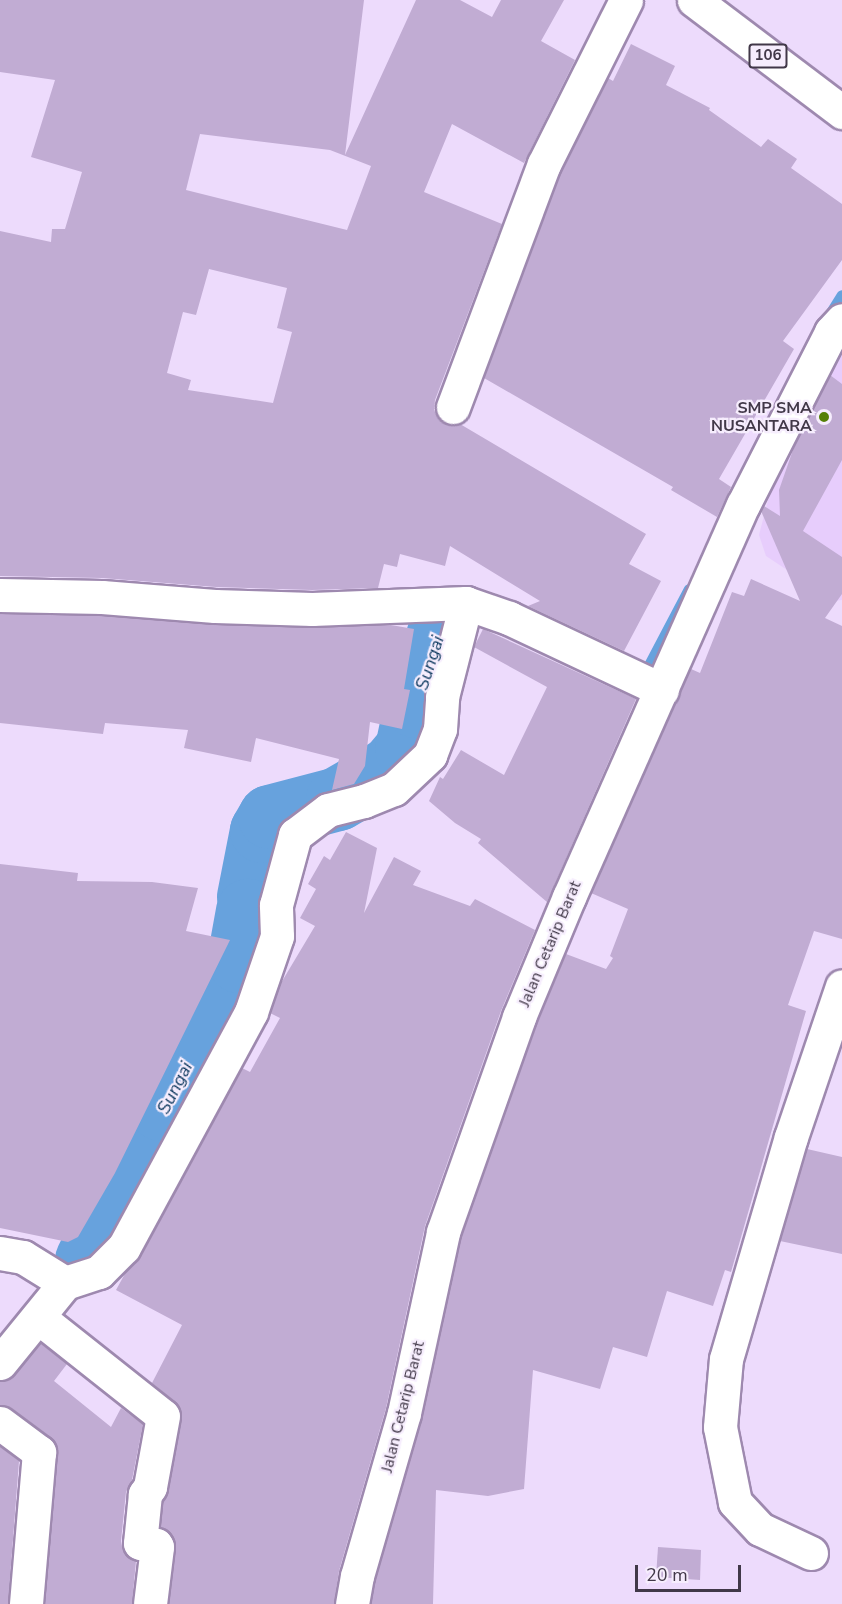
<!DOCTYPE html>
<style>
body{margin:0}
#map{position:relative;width:842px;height:1604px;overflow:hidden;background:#eddbfc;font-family:"Nunito Sans",sans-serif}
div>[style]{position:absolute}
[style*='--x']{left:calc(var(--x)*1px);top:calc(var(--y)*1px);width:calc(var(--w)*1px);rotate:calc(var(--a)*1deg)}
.built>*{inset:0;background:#e7cdfc}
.stream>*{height:10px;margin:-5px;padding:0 5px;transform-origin:5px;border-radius:5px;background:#67a2dd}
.river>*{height:64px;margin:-32px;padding:0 32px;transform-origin:32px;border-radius:32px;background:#67a2dd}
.building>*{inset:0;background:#c1acd3}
.roads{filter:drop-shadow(2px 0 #9e89af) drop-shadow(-2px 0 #9e89af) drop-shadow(0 2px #9e89af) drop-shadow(0 -2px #9e89af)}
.minor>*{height:33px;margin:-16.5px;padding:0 16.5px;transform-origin:16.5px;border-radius:16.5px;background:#fff}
.major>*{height:33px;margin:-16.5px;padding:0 16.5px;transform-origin:16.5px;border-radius:16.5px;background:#fff}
.dots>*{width:16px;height:16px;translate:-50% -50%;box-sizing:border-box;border:3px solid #f6edfd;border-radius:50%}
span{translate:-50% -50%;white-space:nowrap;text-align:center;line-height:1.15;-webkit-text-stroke:4.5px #f6edfd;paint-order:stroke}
.shield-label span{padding:2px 4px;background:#f6edfd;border:2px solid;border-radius:4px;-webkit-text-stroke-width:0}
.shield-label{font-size:15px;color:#413848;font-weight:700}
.poi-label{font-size:16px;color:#413848;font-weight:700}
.right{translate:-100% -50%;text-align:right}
.street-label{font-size:16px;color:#413848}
.water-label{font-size:18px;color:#0c385e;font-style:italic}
.scale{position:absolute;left:635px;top:1565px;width:106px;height:27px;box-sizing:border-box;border:3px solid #413848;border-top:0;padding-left:8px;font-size:18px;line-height:21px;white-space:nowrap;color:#413848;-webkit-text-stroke:4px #f6edfd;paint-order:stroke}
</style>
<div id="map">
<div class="built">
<i style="clip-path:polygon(842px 345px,842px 600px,834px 601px,766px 556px,759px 535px,773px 481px)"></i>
</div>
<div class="stream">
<i style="--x:827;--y:319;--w:28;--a:-58"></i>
<i style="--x:647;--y:669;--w:90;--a:-62.3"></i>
</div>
<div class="river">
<i style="--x:249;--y:897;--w:67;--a:-78.9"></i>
<i style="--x:262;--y:831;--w:16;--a:-60"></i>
<i style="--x:270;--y:817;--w:70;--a:-14.8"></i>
<i style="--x:338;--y:799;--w:61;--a:-30.3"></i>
<i style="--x:391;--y:768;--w:25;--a:-50"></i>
<i style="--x:407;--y:749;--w:44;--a:-78.2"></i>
<i style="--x:416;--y:706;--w:86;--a:-72.4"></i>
<i style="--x:87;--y:1260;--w:168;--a:-63.9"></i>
<i style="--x:161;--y:1109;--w:167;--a:-62.2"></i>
<i style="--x:239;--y:961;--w:51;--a:-79.8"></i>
</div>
<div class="building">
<i style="clip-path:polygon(evenodd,0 0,364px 0,345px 155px,416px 0,460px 0,492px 17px,501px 0,564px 0,541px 41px,575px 60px,524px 163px,452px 124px,424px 192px,502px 224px,435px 400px,434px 410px,438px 418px,446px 424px,460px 424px,646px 534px,629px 564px,661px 581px,624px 651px,528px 606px,540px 601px,450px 546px,445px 566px,400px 554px,397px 567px,384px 564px,378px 588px,312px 590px,216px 587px,102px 578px,0 576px,0 231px,51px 242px,52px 229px,65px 229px,82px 172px,31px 157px,55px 80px,0 72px,0 0,200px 134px,330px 150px,371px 166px,347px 230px,186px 190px,200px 134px,0 0,209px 269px,287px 288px,277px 328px,292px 332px,273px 403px,188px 390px,191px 380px,167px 373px,183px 312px,196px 315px,209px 269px)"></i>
<i style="clip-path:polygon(631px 44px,675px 66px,666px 85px,710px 108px,709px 110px,761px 147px,768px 139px,797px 159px,791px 168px,842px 204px,842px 260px,783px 341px,794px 349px,719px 479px,731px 487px,717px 517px,671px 490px,673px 487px,484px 378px,561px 171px,608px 78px,613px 81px)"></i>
<i style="clip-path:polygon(830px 375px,842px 384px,842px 460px,803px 531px,842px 557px,842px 594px,825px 618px,842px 626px,842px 939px,814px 931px,788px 1005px,806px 1011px,731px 1272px,725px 1270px,713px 1306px,667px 1291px,647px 1357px,613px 1347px,600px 1389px,533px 1370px,524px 1489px,488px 1496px,436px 1490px,433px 1604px,371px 1604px,375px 1580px,422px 1417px,461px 1237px,537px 1024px,566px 954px,606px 969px,613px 958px,610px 956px,628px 909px,591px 893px,691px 669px,700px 673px,732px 592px,744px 596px,751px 579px,800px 601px,761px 511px,764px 506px,780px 516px,779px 490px,794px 447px)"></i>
<i style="clip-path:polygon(0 614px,101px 616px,214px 625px,311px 628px,391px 625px,414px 629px,404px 689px,410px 690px,402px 729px,370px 722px,365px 766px,354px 784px,332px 790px,339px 759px,256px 738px,251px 762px,184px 748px,188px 730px,105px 723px,103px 734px,0 723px)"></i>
<i style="clip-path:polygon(483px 629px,636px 699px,547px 902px,478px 843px,481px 839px,455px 823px,429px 801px,440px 777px,443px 779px,461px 750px,504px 775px,547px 687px,474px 647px)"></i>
<i style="clip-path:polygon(346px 832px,377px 848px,364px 913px,394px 857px,421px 871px,413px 885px,470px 906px,475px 899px,535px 930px,501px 1011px,425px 1226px,386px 1408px,339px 1571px,334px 1604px,169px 1604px,176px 1549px,172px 1536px,160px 1527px,163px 1501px,168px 1490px,181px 1419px,181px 1410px,175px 1402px,152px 1383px,182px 1325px,116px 1290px,127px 1270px,140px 1256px,242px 1068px,250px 1072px,280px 1018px,270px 1013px,281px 983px,315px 926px,300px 918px,316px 889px,308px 884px,324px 856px,330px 860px)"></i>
<i style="clip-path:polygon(0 864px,78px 873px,77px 881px,152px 882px,198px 888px,186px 931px,230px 940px,115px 1173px,78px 1237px,68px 1242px,0 1228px)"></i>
<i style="clip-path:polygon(807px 1149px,842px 1157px,842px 1254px,780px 1241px)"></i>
<i style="clip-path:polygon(40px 1343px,67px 1364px,54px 1381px,111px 1427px,121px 1408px,143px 1424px,132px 1480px,126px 1492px,121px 1541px,123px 1551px,136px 1561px,132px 1604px,45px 1604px,56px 1445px,50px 1437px,11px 1408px,0 1405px,0 1381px,14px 1375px)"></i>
<i style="clip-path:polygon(0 1446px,19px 1461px,8px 1604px,0 1604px)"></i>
<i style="clip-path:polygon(658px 1547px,701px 1550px,700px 1580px,656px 1577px)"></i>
</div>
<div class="roads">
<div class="minor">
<i style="--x:453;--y:407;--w:259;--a:-69.5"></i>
<i style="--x:544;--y:164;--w:183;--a:-63.4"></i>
<i style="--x:0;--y:595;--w:102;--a:1.1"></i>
<i style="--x:102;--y:597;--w:113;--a:4.6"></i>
<i style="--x:215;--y:606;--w:97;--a:1.8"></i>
<i style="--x:312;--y:609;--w:154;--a:-2.2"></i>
<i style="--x:466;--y:603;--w:46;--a:19.2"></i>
<i style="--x:509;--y:618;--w:169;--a:25.2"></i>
<i style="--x:0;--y:1253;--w:23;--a:10"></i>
<i style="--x:23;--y:1257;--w:49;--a:31.8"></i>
<i style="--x:38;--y:1317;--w:159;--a:38.4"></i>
<i style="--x:163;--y:1416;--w:72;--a:100.4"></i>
<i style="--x:150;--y:1487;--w:9;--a:126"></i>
<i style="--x:145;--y:1494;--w:49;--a:95.8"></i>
<i style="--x:140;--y:1543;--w:16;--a:7"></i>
<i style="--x:156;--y:1545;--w:2;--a:63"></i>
<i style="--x:157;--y:1547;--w:57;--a:97"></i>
<i style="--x:0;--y:1363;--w:103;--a:-50.9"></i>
<i style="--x:65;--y:1283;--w:36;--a:-18"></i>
<i style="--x:99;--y:1272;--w:35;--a:-45"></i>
<i style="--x:124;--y:1247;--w:267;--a:-61.6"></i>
<i style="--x:251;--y:1012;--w:80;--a:-71.1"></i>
<i style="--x:277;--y:936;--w:31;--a:-92"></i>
<i style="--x:276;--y:905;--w:73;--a:-74.8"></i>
<i style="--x:295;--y:835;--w:41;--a:-37.1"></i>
<i style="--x:328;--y:810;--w:37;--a:-14"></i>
<i style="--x:364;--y:801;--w:32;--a:-22"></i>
<i style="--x:394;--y:789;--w:50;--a:-43.4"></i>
<i style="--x:430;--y:755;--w:28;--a:-69"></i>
<i style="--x:440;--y:729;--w:32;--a:-86"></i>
<i style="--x:442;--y:697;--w:97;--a:-75.7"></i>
<i style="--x:0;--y:1423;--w:49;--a:36.6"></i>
<i style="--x:39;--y:1452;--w:153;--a:94.9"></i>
<i style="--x:811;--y:1553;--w:56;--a:-154.8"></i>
<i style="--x:760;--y:1529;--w:37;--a:-133"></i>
<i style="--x:735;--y:1502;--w:76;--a:-101.3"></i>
<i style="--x:720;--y:1427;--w:68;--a:-85"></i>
<i style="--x:726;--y:1359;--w:231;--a:-73.7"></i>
<i style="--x:791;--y:1137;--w:159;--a:-71.3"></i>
<i style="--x:352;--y:1604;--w:28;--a:-80"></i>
<i style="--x:357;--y:1576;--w:170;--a:-73.9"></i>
<i style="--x:404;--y:1413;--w:185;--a:-77.8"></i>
<i style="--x:443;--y:1232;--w:228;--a:-70.5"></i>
<i style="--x:519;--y:1017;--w:130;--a:-67.4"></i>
<i style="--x:569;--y:897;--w:429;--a:-66.1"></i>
<i style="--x:743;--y:505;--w:194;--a:-63"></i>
<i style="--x:831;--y:332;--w:16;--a:-47"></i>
</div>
<div class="major">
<i style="--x:694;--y:0;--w:186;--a:37.1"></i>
</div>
</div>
<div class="dots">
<i style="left:824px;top:417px;background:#558007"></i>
</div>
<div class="shield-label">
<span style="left:768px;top:56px">106</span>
</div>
<div class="poi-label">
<span class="right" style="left:812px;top:417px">SMP SMA<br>NUSANTARA</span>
</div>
<div class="street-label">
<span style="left:550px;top:944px;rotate:-67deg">Jalan Cetarip Barat</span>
<span style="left:403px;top:1407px;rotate:-76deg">Jalan Cetarip Barat</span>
</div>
<div class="water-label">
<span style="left:430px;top:663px;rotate:-72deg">Sungai</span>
<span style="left:175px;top:1088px;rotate:-63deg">Sungai</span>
</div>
<div class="scale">20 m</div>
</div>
